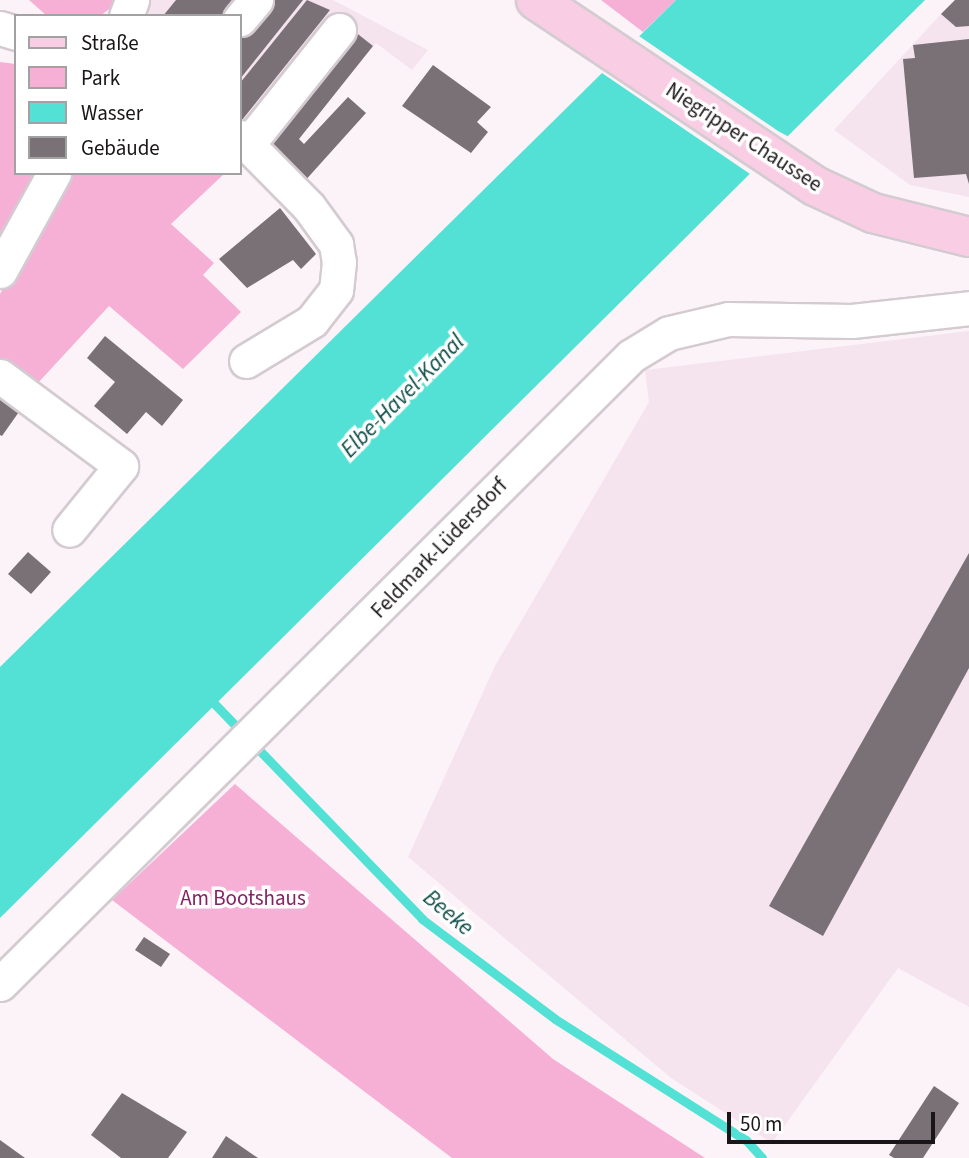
<!DOCTYPE html>
<meta charset="utf-8">
<style>
body{margin:0}
#map{position:relative;width:969px;height:1158px;overflow:hidden;background:#fcf3f8;font-family:"Source Sans 3",sans-serif}
div>[style]{position:absolute}
[style*='--x']{left:calc(var(--x)*1px);top:calc(var(--y)*1px);width:calc(var(--w)*1px);rotate:calc(var(--a)*1deg)}
.built>*{inset:0;background:#f5e4ed}
.green>*{inset:0;background:#f6b0d6}
.water>*{inset:0;background:#53e1d5}
.pier>*{inset:0;background:#fcf3f8}
.stream>*{height:9px;margin:-4.5px;padding:0 4.5px;transform-origin:4.5px;border-radius:4.5px;background:#53e1d5}
.building>*{inset:0;background:#797175}
.roads{filter:drop-shadow(2px 0 #d4cbd0) drop-shadow(-2px 0 #d4cbd0) drop-shadow(0 2px #d4cbd0) drop-shadow(0 -2px #d4cbd0)}
.minor>*{height:33px;margin:-16.5px;padding:0 16.5px;transform-origin:16.5px;border-radius:16.5px;background:#fff}
.major>*{height:38px;margin:-19px;padding:0 19px;transform-origin:19px;border-radius:19px;background:#f9cee5}
span{translate:-50% -50%;white-space:nowrap;text-align:center;line-height:1.15;-webkit-text-stroke:7px #fff;paint-order:stroke}
.street-label{font-size:21px;color:#1a1618}
.park-label{font-size:21px;color:#862263}
.water-label{font-size:23px;color:#0d4c47;font-style:italic}
.legend{position:absolute;left:14px;top:14px;width:228px;height:161px;box-sizing:border-box;background:#fff;border:2px solid #a3a2a3;margin:0;padding:9px 12px;list-style:none;font-size:21px;color:#1a1618}
.legend li{display:flex;align-items:center;gap:14px;height:35px}
.legend b{width:35px;border:2px solid #a3a2a3}
.scale{position:absolute;left:727px;top:1112px;width:208px;height:32px;box-sizing:border-box;border:4px solid #1a1618;border-top:0;padding-left:9px;font-size:21px;line-height:24px;white-space:nowrap;color:#1a1618;-webkit-text-stroke:5px #fff;paint-order:stroke}
</style>
<div id="map">
<div class="built">
<i style="clip-path:polygon(150px 0,333px 0,428px 50px,412px 70px,376px 43px,281px 161px,240px 124px,240px 16px,148px 16px)"></i>
<i style="clip-path:polygon(969px 0,969px 197px,910px 185px,834px 130px,941px 14px)"></i>
<i style="clip-path:polygon(969px 331px,969px 1007px,898px 968px,772px 1143px,671px 1078px,408px 857px,495px 666px,649px 402px,645px 370px)"></i>
</div>
<div class="green">
<i style="clip-path:polygon(29px 0,121px 0,100px 16px,47px 16px)"></i>
<i style="clip-path:polygon(601px 0,676px 0,643px 32px)"></i>
<i style="clip-path:polygon(0 62px,16px 64px,16px 173px,35px 173px,0 245px)"></i>
<i style="clip-path:polygon(64px 173px,225px 173px,171px 224px,214px 263px,203px 275px,241px 312px,183px 369px,109px 306px,37px 384px,0 366px,0 294px)"></i>
<i style="clip-path:polygon(235px 784px,553px 1059px,705px 1158px,452px 1158px,112px 900px)"></i>
</div>
<div class="water">
<i style="clip-path:polygon(676px 0,925px 0,0 918px,0 667px)"></i>
</div>
<div class="pier">
<i style="clip-path:polygon(636px 34px,778px 131px,791px 138px,753px 176px,599px 71px)"></i>
</div>
<div class="stream">
<i style="--x:207;--y:696;--w:310;--a:46"></i>
<i style="--x:422;--y:919;--w:166;--a:36.9"></i>
<i style="--x:555;--y:1019;--w:226;--a:32.4"></i>
<i style="--x:746;--y:1140;--w:24;--a:48"></i>
</div>
<div class="building">
<i style="clip-path:polygon(176px 0,236px 0,223px 16px,163px 16px)"></i>
<i style="clip-path:polygon(272px 0,303px 0,240px 79px,240px 40px)"></i>
<i style="clip-path:polygon(307px 0,330px 10px,242px 120px,240px 83px)"></i>
<i style="clip-path:polygon(955px 0,969px 0,969px 26px,956px 27px,941px 14px)"></i>
<i style="clip-path:polygon(354px 31px,373px 46px,299px 139px,304px 144px,348px 97px,366px 113px,303px 183px,262px 146px)"></i>
<i style="clip-path:polygon(969px 39px,969px 184px,966px 174px,914px 178px,903px 59px,915px 58px,913px 45px)"></i>
<i style="clip-path:polygon(433px 65px,491px 107px,477px 122px,488px 132px,471px 153px,402px 106px)"></i>
<i style="clip-path:polygon(280px 208px,316px 254px,301px 269px,293px 260px,247px 288px,219px 259px)"></i>
<i style="clip-path:polygon(105px 336px,183px 400px,162px 426px,146px 412px,127px 434px,94px 406px,115px 382px,87px 358px)"></i>
<i style="clip-path:polygon(0 390px,21px 409px,2px 436px,0 435px)"></i>
<i style="clip-path:polygon(28px 552px,51px 572px,31px 594px,8px 574px)"></i>
<i style="clip-path:polygon(969px 553px,969px 668px,823px 936px,769px 906px)"></i>
<i style="clip-path:polygon(144px 937px,170px 954px,161px 967px,135px 950px)"></i>
<i style="clip-path:polygon(934px 1086px,959px 1103px,923px 1158px,894px 1158px,889px 1155px)"></i>
<i style="clip-path:polygon(122px 1093px,187px 1132px,168px 1158px,121px 1158px,91px 1135px)"></i>
<i style="clip-path:polygon(226px 1136px,258px 1158px,212px 1158px)"></i>
<i style="clip-path:polygon(0 1140px,25px 1158px,0 1158px)"></i>
</div>
<div class="roads">
<div class="minor">
<i style="--x:126;--y:16;--w:17;--a:-69"></i>
<i style="--x:240;--y:19;--w:25;--a:-50"></i>
<i style="--x:0;--y:28;--w:17;--a:17"></i>
<i style="--x:240;--y:137;--w:98;--a:45.4"></i>
<i style="--x:309;--y:207;--w:46;--a:53.9"></i>
<i style="--x:336;--y:244;--w:18;--a:81"></i>
<i style="--x:339;--y:262;--w:28;--a:96"></i>
<i style="--x:336;--y:290;--w:39;--a:128"></i>
<i style="--x:312;--y:321;--w:77;--a:148.8"></i>
<i style="--x:248;--y:144;--w:146;--a:-51.4"></i>
<i style="--x:0;--y:271;--w:112;--a:-61.1"></i>
<i style="--x:0;--y:376;--w:151;--a:36.6"></i>
<i style="--x:121;--y:466;--w:82;--a:129.1"></i>
<i style="--x:0;--y:984;--w:890;--a:-44.86"></i>
<i style="--x:631;--y:356;--w:44;--a:-31.2"></i>
<i style="--x:669;--y:333;--w:61;--a:-13.3"></i>
<i style="--x:728;--y:319;--w:124;--a:0.9"></i>
<i style="--x:852;--y:321;--w:118;--a:-6.3"></i>
</div>
<div class="major">
<i style="--x:536;--y:0;--w:335;--a:33.7"></i>
<i style="--x:815;--y:186;--w:64;--a:25"></i>
<i style="--x:873;--y:213;--w:99;--a:14"></i>
</div>
</div>
<div class="street-label">
<span style="left:744px;top:137px;rotate:33deg">Niegripper Chaussee</span>
<span style="left:439px;top:548px;rotate:-46deg">Feldmark-Lüdersdorf</span>
</div>
<div class="park-label">
<span style="left:243px;top:898px">Am Bootshaus</span>
</div>
<div class="water-label">
<span style="left:403px;top:396px;rotate:-45deg">Elbe-Havel-Kanal</span>
<span style="left:448px;top:913px;rotate:40deg">Beeke</span>
</div>
<ul class="legend">
<li><b style="height:9px;background:#f9cee5"></b>Straße</li>
<li><b style="height:19px;background:#f6b0d6"></b>Park</li>
<li><b style="height:19px;background:#53e1d5"></b>Wasser</li>
<li><b style="height:19px;background:#797175"></b>Gebäude</li>
</ul>
<div class="scale">50 m</div>
</div>
